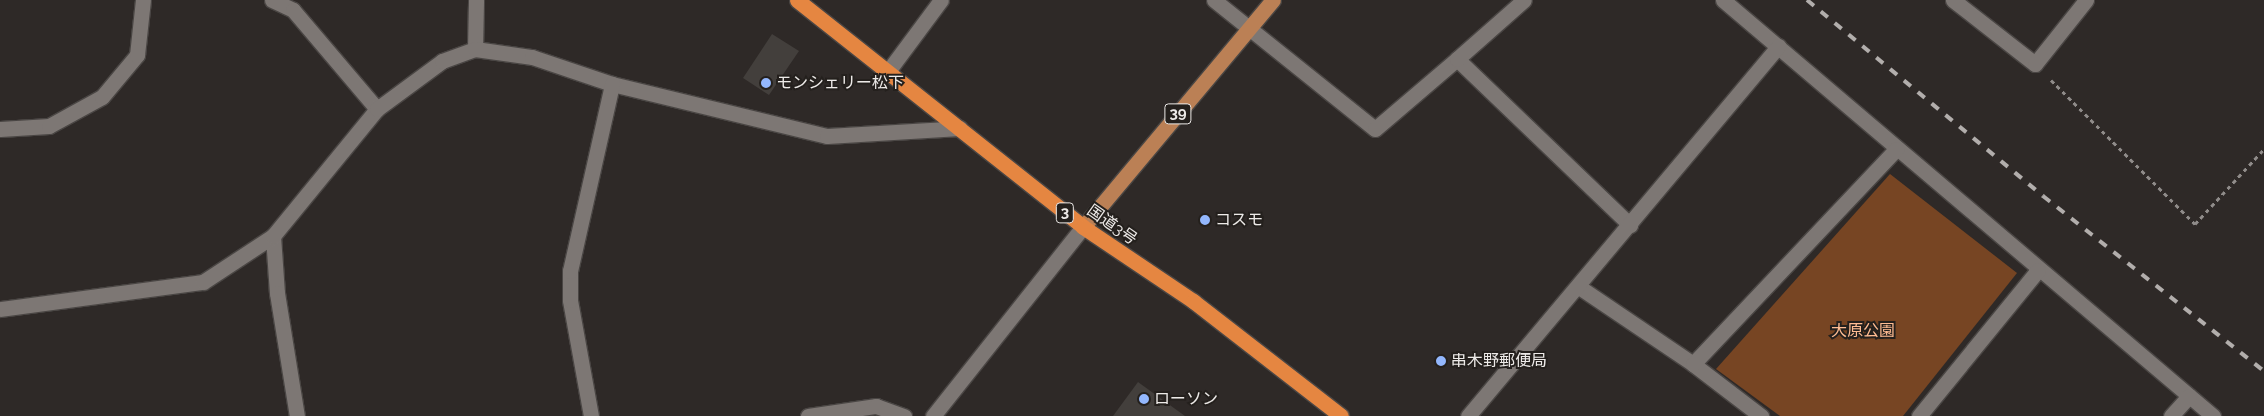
<!DOCTYPE html>
<meta charset="utf-8">
<style>
body{margin:0}
#map{position:relative;width:2264px;height:416px;overflow:hidden;background:#2e2927;font-family:Raleway,"Noto Sans JP",sans-serif}
div>[style]{position:absolute}
[style*='--x']{left:calc(var(--x)*1px);top:calc(var(--y)*1px);width:calc(var(--w)*1px);rotate:calc(var(--a)*1deg)}
.green>*{inset:0;background:#774523}
.building>*{inset:0;background:#433f3c}
.path>*{height:3px;margin-top:-1.5px;transform-origin:0;background:repeating-linear-gradient(90deg,#908c8a 0 4px,transparent 0 8px)}
.roads{filter:drop-shadow(1px 0 #4a4644) drop-shadow(-1px 0 #4a4644) drop-shadow(0 1px #4a4644) drop-shadow(0 -1px #4a4644)}
.minor>*{height:15px;margin:-7.5px;padding:0 7.5px;transform-origin:7.5px;border-radius:7.5px;background:#7d7774}
.major>*{height:15px;margin:-7.5px;padding:0 7.5px;transform-origin:7.5px;border-radius:7.5px;background:#bb8055}
.highway>*{height:15px;margin:-7.5px;padding:0 7.5px;transform-origin:7.5px;border-radius:7.5px;background:#e58641}
.rail>*{height:4px;margin-top:-2px;transform-origin:0;background:repeating-linear-gradient(90deg,#b2aeac 0 9px,transparent 0 18px)}
.dots>*{width:14px;height:14px;translate:-50% -50%;box-sizing:border-box;border:2px solid #24201d;border-radius:50%}
span{translate:-50% -50%;white-space:nowrap;text-align:center;line-height:1.15;-webkit-text-stroke:4px #24201d;paint-order:stroke}
.shield-label span{padding:1px 4px;background:#24201d;border:1px solid;border-radius:4px;-webkit-text-stroke-width:0}
.shield-label{font-size:15px;color:#edeae8;font-weight:700}
.poi-label{font-size:16px;color:#edeae8}
.left{translate:0 -50%;text-align:left}
.street-label{font-size:16px;color:#edeae8}
.park-label{font-size:16px;color:#ffbc92}
</style>
<div id="map">
<div class="green">
<i style="clip-path:polygon(1890px 174px,2017px 273px,1903px 416px,1780px 416px,1716px 369px)"></i>
</div>
<div class="building">
<i style="clip-path:polygon(772px 34px,799px 51px,769px 95px,743px 78px)"></i>
<i style="clip-path:polygon(1138px 382px,1185px 416px,1113px 416px)"></i>
</div>
<div class="path">
<i style="--x:2051;--y:80;--w:204;--a:45"></i>
<i style="--x:2195;--y:224;--w:102;--a:-47.4"></i>
</div>
<div class="roads">
<div class="minor">
<i style="--x:272;--y:0;--w:23;--a:25"></i>
<i style="--x:293;--y:10;--w:130;--a:49.7"></i>
<i style="--x:1214;--y:0;--w:206;--a:38.7"></i>
<i style="--x:1375;--y:129;--w:108;--a:-40.5"></i>
<i style="--x:1457;--y:59;--w:240;--a:43.8"></i>
<i style="--x:1723;--y:0;--w:643;--a:40.33"></i>
<i style="--x:1953;--y:0;--w:104;--a:38"></i>
<i style="--x:2035;--y:64;--w:82;--a:-51.4"></i>
<i style="--x:475;--y:49;--w:49;--a:-88.8"></i>
<i style="--x:1457;--y:59;--w:89;--a:-41.4"></i>
<i style="--x:889;--y:70;--w:87;--a:-53.4"></i>
<i style="--x:0;--y:129;--w:49;--a:-3.5"></i>
<i style="--x:49;--y:126;--w:60;--a:-28.7"></i>
<i style="--x:102;--y:97;--w:55;--a:-50.2"></i>
<i style="--x:137;--y:55;--w:55;--a:-83.8"></i>
<i style="--x:273;--y:236;--w:57;--a:86"></i>
<i style="--x:277;--y:293;--w:125;--a:80.8"></i>
<i style="--x:1579;--y:287;--w:138;--a:34"></i>
<i style="--x:1693;--y:364;--w:86;--a:37.4"></i>
<i style="--x:0;--y:309;--w:205;--a:-7.6"></i>
<i style="--x:203;--y:282;--w:84;--a:-33.3"></i>
<i style="--x:273;--y:236;--w:164;--a:-50.7"></i>
<i style="--x:377;--y:109;--w:81;--a:-36.4"></i>
<i style="--x:442;--y:61;--w:35;--a:-20"></i>
<i style="--x:475;--y:49;--w:58;--a:8"></i>
<i style="--x:532;--y:57;--w:84;--a:18.6"></i>
<i style="--x:612;--y:84;--w:221;--a:13.6"></i>
<i style="--x:827;--y:136;--w:133;--a:-3.4"></i>
<i style="--x:1693;--y:364;--w:296;--a:-46.6"></i>
<i style="--x:591;--y:416;--w:118;--a:-100.3"></i>
<i style="--x:570;--y:300;--w:29;--a:-90"></i>
<i style="--x:570;--y:271;--w:192;--a:-77.3"></i>
<i style="--x:808;--y:416;--w:69;--a:-8.4"></i>
<i style="--x:876;--y:406;--w:30;--a:20"></i>
<i style="--x:933;--y:416;--w:241;--a:-51.6"></i>
<i style="--x:1468;--y:416;--w:483;--a:-50"></i>
<i style="--x:1919;--y:416;--w:188;--a:-50.8"></i>
<i style="--x:2171;--y:416;--w:27;--a:-48"></i>
</div>
<div class="major">
<i style="--x:1083;--y:227;--w:296;--a:-50.1"></i>
</div>
<div class="highway">
<i style="--x:797;--y:0;--w:365;--a:38.4"></i>
<i style="--x:1083;--y:227;--w:133;--a:33.9"></i>
<i style="--x:1193;--y:301;--w:187;--a:37.8"></i>
</div>
</div>
<div class="rail">
<i style="--x:1807;--y:0;--w:307;--a:39.7"></i>
<i style="--x:2043;--y:196;--w:282;--a:38.4"></i>
</div>
<div class="dots">
<i style="left:766px;top:83px;background:#93b7fd"></i>
<i style="left:1205px;top:220px;background:#93b7fd"></i>
<i style="left:1441px;top:361px;background:#93b7fd"></i>
<i style="left:1144px;top:399px;background:#93b7fd"></i>
</div>
<div class="shield-label">
<span style="left:1178px;top:114px">39</span>
<span style="left:1065px;top:213px">3</span>
</div>
<div class="poi-label">
<span class="left" style="left:776px;top:83px">モンシェリー松下</span>
<span class="left" style="left:1215px;top:220px">コスモ</span>
<span class="left" style="left:1451px;top:361px">串木野郵便局</span>
<span class="left" style="left:1154px;top:399px">ローソン</span>
</div>
<div class="street-label">
<span style="left:1112px;top:225px;rotate:35deg">国道3号</span>
</div>
<div class="park-label">
<span style="left:1863px;top:331px">大原公園</span>
</div>
</div>
